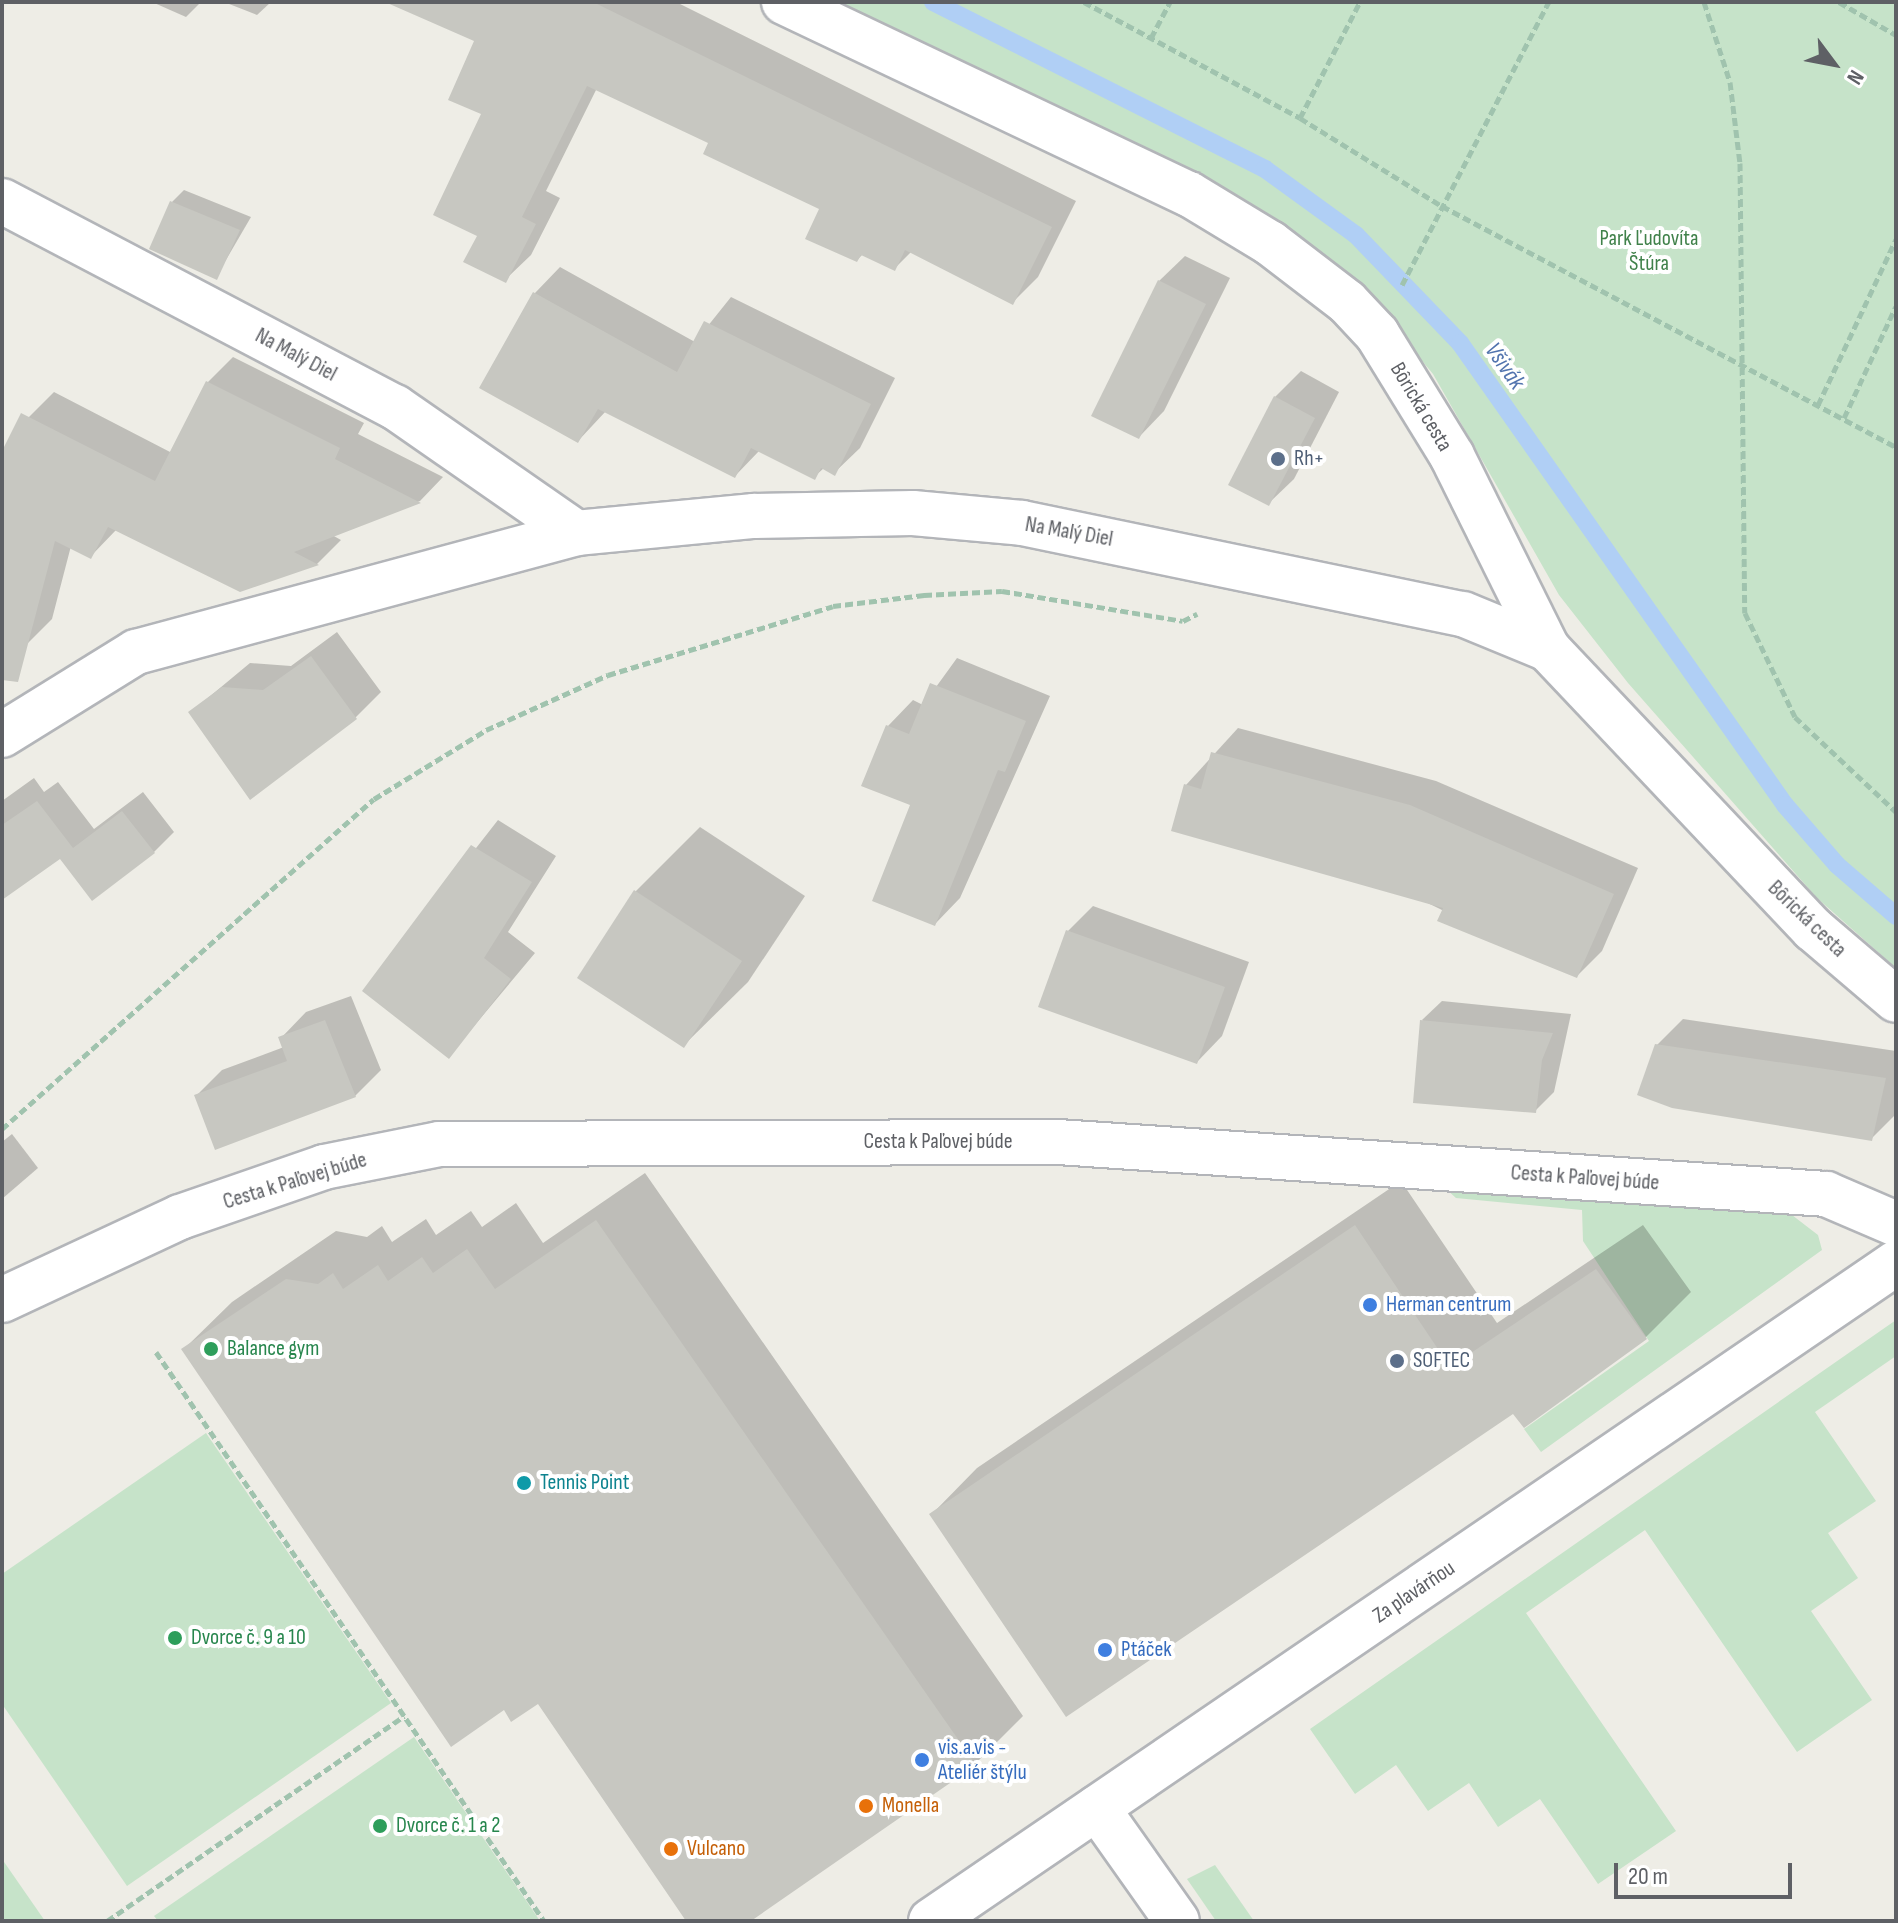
<!DOCTYPE html>
<meta charset="utf-8">
<style>
body{margin:0}
#map{position:relative;width:1898px;height:1923px;overflow:hidden;background:#eeede6;font-family:"Sofia Sans Condensed",sans-serif}
div>[style]{position:absolute}
[style*='--x']{left:calc(var(--x)*1px);top:calc(var(--y)*1px);width:calc(var(--w)*1px);rotate:calc(var(--a)*1deg)}
.green>*{inset:0;background:#c6e3c9}
.shadow>*{inset:0;background:#0003}
.stream>*{height:18px;margin:-9px;padding:0 9px;transform-origin:9px;border-radius:9px;background:#b0cff5}
.building>*{inset:0;background:#c7c7c1}
.path>*{height:5px;margin-top:-2.5px;transform-origin:0;background:repeating-linear-gradient(90deg,#a0c3ae 0 8px,transparent 0 12px)}
.roads{filter:drop-shadow(2px 0 #b3b5b9) drop-shadow(-2px 0 #b3b5b9) drop-shadow(0 2px #b3b5b9) drop-shadow(0 -2px #b3b5b9)}
.minor>*{height:44px;margin:-22px;padding:0 22px;transform-origin:22px;border-radius:22px;background:#fff}
.dots>*{width:22px;height:22px;translate:-50% -50%;box-sizing:border-box;border:4px solid #fff;border-radius:50%}
span{translate:-50% -50%;white-space:nowrap;text-align:center;line-height:1.15;-webkit-text-stroke:8px #fff;paint-order:stroke}
.park-label{font-size:22px;color:#40814a}
.street-label{font-size:22px;color:#5e6065}
.service-label{font-size:22px;color:#4e5e75}
.left{translate:0 -50%;text-align:left}
.shop-label{font-size:22px;color:#366cbe}
.leisure-label{font-size:22px;color:#27864d}
.culture-label{font-size:22px;color:#0d838f}
.food-label{font-size:22px;color:#c56008}
.water-label{font-size:24px;color:#5274ae;font-style:italic}
.frame{position:absolute;inset:0;border:4px solid #5e6065;pointer-events:none}
.north{position:absolute;left:1794px;top:24px;width:80px;height:80px;-webkit-text-stroke:6px #fff;paint-order:stroke;rotate:122deg;font-size:22px;font-weight:700;line-height:32px;text-align:center;color:#5e6065}
.north::after{content:'';display:block;margin:auto;width:28px;height:36px;background:#5e6065;clip-path:polygon(50% 0,100% 100%,50% 72%,0 100%)}
.scale{position:absolute;left:1614px;top:1863px;width:178px;height:36px;box-sizing:border-box;border:4px solid #5e6065;border-top:0;padding-left:10px;font-size:24px;line-height:28px;white-space:nowrap;color:#5e6065;-webkit-text-stroke:6px #fff;paint-order:stroke}
</style>
<div id="map">
<div class="green">
<i style="clip-path:polygon(837px 2px,1896px 2px,1896px 968px,1817px 898px,1628px 683px,1559px 595px,1433px 374px,1360px 286px,1286px 227px,1189px 168px)"></i>
<i style="clip-path:polygon(1446px 1189px,1722px 1202px,1792px 1215px,1818px 1235px,1822px 1250px,1541px 1452px,1524px 1429px,1649px 1341px,1583px 1241px,1582px 1210px,1456px 1198px)"></i>
<i style="clip-path:polygon(1896px 1320px,1896px 1356px,1815px 1412px,1876px 1501px,1828px 1533px,1858px 1578px,1811px 1611px,1872px 1700px,1797px 1752px,1645px 1530px,1526px 1613px,1676px 1831px,1598px 1884px,1540px 1799px,1498px 1827px,1469px 1783px,1428px 1811px,1396px 1765px,1355px 1794px,1310px 1729px)"></i>
<i style="clip-path:polygon(206px 1433px,391px 1703px,127px 1886px,2px 1704px,2px 1574px)"></i>
<i style="clip-path:polygon(414px 1737px,540px 1921px,158px 1921px,154px 1916px)"></i>
<i style="clip-path:polygon(2px 1859px,45px 1921px,2px 1921px)"></i>
<i style="clip-path:polygon(1215px 1865px,1254px 1921px,1216px 1921px,1187px 1879px)"></i>
</div>
<div class="shadow">
<i style="clip-path:polygon(152px 2px,201px 2px,186px 17px)"></i>
<i style="clip-path:polygon(224px 2px,271px 2px,257px 15px)"></i>
<i style="clip-path:polygon(390px 2px,676px 2px,1076px 201px,1038px 277px,1013px 302px,912px 251px,895px 268px,863px 254px,857px 260px,821px 208px,711px 142px,597px 88px,546px 191px,560px 198px,531px 255px,505px 280px,479px 235px,484px 113px,477px 40px)"></i>
<i style="clip-path:polygon(184px 190px,251px 217px,216px 277px,172px 202px)"></i>
<i style="clip-path:polygon(1185px 256px,1230px 278px,1164px 411px,1139px 437px,1159px 281px)"></i>
<i style="clip-path:polygon(560px 267px,695px 342px,731px 297px,895px 378px,860px 448px,834px 473px,824px 468px,814px 477px,760px 450px,735px 476px,606px 411px,578px 441px,482px 387px,535px 293px)"></i>
<i style="clip-path:polygon(233px 357px,364px 423px,358px 434px,443px 477px,420px 501px,332px 535px,341px 540px,317px 564px,240px 589px,117px 529px,91px 556px,71px 546px,52px 619px,27px 644px,2px 637px,2px 471px,29px 417px,54px 392px,172px 453px,208px 382px)"></i>
<i style="clip-path:polygon(1301px 371px,1339px 392px,1294px 479px,1268px 504px,1275px 397px)"></i>
<i style="clip-path:polygon(337px 632px,381px 692px,355px 718px,191px 712px,250px 663px,291px 666px)"></i>
<i style="clip-path:polygon(957px 658px,1050px 696px,960px 898px,935px 924px,913px 804px,888px 726px,913px 700px,923px 705px)"></i>
<i style="clip-path:polygon(1238px 728px,1436px 781px,1638px 868px,1602px 951px,1577px 976px,1186px 785px)"></i>
<i style="clip-path:polygon(34px 778px,44px 792px,58px 782px,94px 829px,143px 792px,174px 832px,154px 852px,60px 857px,2px 898px,2px 801px)"></i>
<i style="clip-path:polygon(498px 820px,556px 856px,508px 932px,535px 953px,449px 1056px,365px 990px)"></i>
<i style="clip-path:polygon(700px 827px,805px 896px,748px 982px,683px 1046px,580px 977px,636px 891px)"></i>
<i style="clip-path:polygon(1093px 906px,1249px 962px,1222px 1036px,1197px 1062px,1068px 931px)"></i>
<i style="clip-path:polygon(351px 996px,381px 1070px,355px 1096px,196px 1096px,222px 1070px,284px 1047px,281px 1038px,306px 1012px)"></i>
<i style="clip-path:polygon(1442px 1001px,1571px 1014px,1554px 1092px,1535px 1111px,1422px 1020px)"></i>
<i style="clip-path:polygon(1683px 1019px,1896px 1051px,1896px 1114px,1871px 1139px,1657px 1045px)"></i>
<i style="clip-path:polygon(12px 1134px,38px 1168px,2px 1199px,2px 1142px)"></i>
<i style="clip-path:polygon(645px 1173px,1023px 1716px,975px 1764px,748px 1921px,689px 1921px,538px 1702px,504px 1708px,184px 1349px,232px 1302px,336px 1231px,367px 1237px,382px 1226px,392px 1242px,426px 1219px,436px 1235px,471px 1211px,482px 1227px,516px 1203px,543px 1243px)"></i>
<i style="clip-path:polygon(1401px 1181px,1497px 1323px,1643px 1225px,1691px 1292px,1645px 1338px,1514px 1411px,932px 1514px,977px 1468px)"></i>
</div>
<div class="stream">
<i style="--x:933;--y:2;--w:372;--a:26.7"></i>
<i style="--x:1265;--y:169;--w:112;--a:36"></i>
<i style="--x:1356;--y:235;--w:150;--a:46.1"></i>
<i style="--x:1460;--y:343;--w:565;--a:54.88"></i>
<i style="--x:1785;--y:805;--w:79;--a:49.1"></i>
<i style="--x:1837;--y:865;--w:78;--a:40.8"></i>
</div>
<div class="building">
<i style="clip-path:polygon(385px 2px,593px 2px,1052px 227px,1013px 305px,905px 250px,895px 271px,861px 255px,857px 262px,805px 239px,819px 209px,703px 154px,708px 143px,587px 86px,522px 217px,536px 224px,506px 283px,463px 262px,477px 236px,433px 215px,481px 114px,448px 100px,474px 41px)"></i>
<i style="clip-path:polygon(170px 201px,240px 230px,217px 280px,149px 249px)"></i>
<i style="clip-path:polygon(1158px 280px,1206px 304px,1139px 439px,1091px 416px)"></i>
<i style="clip-path:polygon(533px 292px,677px 372px,704px 321px,871px 404px,835px 476px,821px 468px,815px 480px,751px 448px,735px 478px,598px 409px,578px 443px,479px 388px)"></i>
<i style="clip-path:polygon(206px 381px,340px 448px,335px 459px,421px 503px,294px 552px,319px 565px,240px 592px,108px 527px,91px 559px,55px 541px,18px 682px,2px 680px,2px 451px,21px 413px,155px 481px)"></i>
<i style="clip-path:polygon(1274px 396px,1315px 418px,1269px 506px,1228px 485px)"></i>
<i style="clip-path:polygon(311px 656px,357px 719px,250px 800px,188px 712px,222px 687px,263px 690px)"></i>
<i style="clip-path:polygon(930px 683px,1026px 721px,1005px 772px,998px 770px,935px 926px,872px 901px,910px 805px,861px 786px,886px 725px,909px 734px)"></i>
<i style="clip-path:polygon(1211px 752px,1410px 805px,1614px 894px,1577px 978px,1437px 921px,1443px 908px,1171px 831px,1184px 784px,1201px 789px)"></i>
<i style="clip-path:polygon(37px 801px,73px 848px,122px 811px,155px 853px,92px 901px,60px 859px,2px 900px,2px 825px)"></i>
<i style="clip-path:polygon(471px 845px,532px 882px,484px 958px,511px 979px,449px 1059px,362px 991px)"></i>
<i style="clip-path:polygon(634px 890px,742px 961px,684px 1048px,577px 978px)"></i>
<i style="clip-path:polygon(1066px 930px,1225px 987px,1197px 1064px,1038px 1007px)"></i>
<i style="clip-path:polygon(325px 1020px,356px 1097px,215px 1150px,194px 1095px,287px 1061px,278px 1037px)"></i>
<i style="clip-path:polygon(1420px 1020px,1553px 1033px,1542px 1060px,1536px 1113px,1413px 1103px)"></i>
<i style="clip-path:polygon(1655px 1044px,1886px 1078px,1872px 1141px,1672px 1108px,1637px 1095px)"></i>
<i style="clip-path:polygon(596px 1220px,976px 1765px,751px 1921px,686px 1921px,538px 1704px,511px 1722px,504px 1710px,451px 1747px,181px 1349px,286px 1279px,318px 1284px,333px 1273px,343px 1289px,378px 1265px,388px 1281px,422px 1257px,433px 1273px,467px 1249px,495px 1289px)"></i>
<i style="clip-path:polygon(1355px 1225px,1450px 1367px,1596px 1269px,1647px 1339px,1524px 1428px,1513px 1414px,1066px 1717px,929px 1514px)"></i>
</div>
<div class="path">
<i style="--x:1084;--y:2;--w:245;--a:28.2"></i>
<i style="--x:1300;--y:118;--w:167;--a:31.8"></i>
<i style="--x:1442;--y:206;--w:514;--a:27.96"></i>
<i style="--x:1704;--y:2;--w:84;--a:72"></i>
<i style="--x:1730;--y:82;--w:82;--a:83"></i>
<i style="--x:1740;--y:163;--w:450;--a:89.4"></i>
<i style="--x:1745;--y:613;--w:115;--a:64.3"></i>
<i style="--x:1795;--y:717;--w:139;--a:43.2"></i>
<i style="--x:1839;--y:2;--w:66;--a:30.1"></i>
<i style="--x:1151;--y:38;--w:41;--a:-62.2"></i>
<i style="--x:1300;--y:118;--w:131;--a:-62.7"></i>
<i style="--x:1402;--y:285;--w:319;--a:-62.6"></i>
<i style="--x:1818;--y:405;--w:183;--a:-64.8"></i>
<i style="--x:1844;--y:418;--w:123;--a:-65.1"></i>
<i style="--x:2;--y:1129;--w:497;--a:-41.6"></i>
<i style="--x:374;--y:799;--w:132;--a:-31.6"></i>
<i style="--x:486;--y:730;--w:134;--a:-24.3"></i>
<i style="--x:608;--y:675;--w:235;--a:-17"></i>
<i style="--x:833;--y:606;--w:92;--a:-6.9"></i>
<i style="--x:924;--y:595;--w:78;--a:-2.9"></i>
<i style="--x:1002;--y:591;--w:183;--a:9.4"></i>
<i style="--x:1183;--y:621;--w:16;--a:-27"></i>
<i style="--x:156;--y:1352;--w:689;--a:55.71"></i>
<i style="--x:107;--y:1921;--w:361;--a:-34.6"></i>
</div>
<div class="roads">
<div class="minor">
<i style="--x:784;--y:2;--w:448;--a:25.4"></i>
<i style="--x:1189;--y:194;--w:95;--a:31.2"></i>
<i style="--x:1270;--y:243;--w:97;--a:37.5"></i>
<i style="--x:1347;--y:302;--w:44;--a:46.8"></i>
<i style="--x:1377;--y:334;--w:143;--a:58.4"></i>
<i style="--x:1452;--y:456;--w:216;--a:63.6"></i>
<i style="--x:1548;--y:649;--w:386;--a:46.6"></i>
<i style="--x:1813;--y:929;--w:109;--a:40.5"></i>
<i style="--x:2;--y:201;--w:444;--a:27.7"></i>
<i style="--x:395;--y:407;--w:221;--a:34.8"></i>
<i style="--x:2;--y:735;--w:158;--a:-31.8"></i>
<i style="--x:136;--y:652;--w:456;--a:-15.1"></i>
<i style="--x:576;--y:533;--w:179;--a:-5.5"></i>
<i style="--x:754;--y:516;--w:159;--a:-1.1"></i>
<i style="--x:913;--y:513;--w:109;--a:5.2"></i>
<i style="--x:1022;--y:523;--w:450;--a:11.7"></i>
<i style="--x:1463;--y:614;--w:92;--a:22.4"></i>
<i style="--x:2;--y:1300;--w:196;--a:-25"></i>
<i style="--x:180;--y:1217;--w:152;--a:-19.1"></i>
<i style="--x:324;--y:1167;--w:117;--a:-11.3"></i>
<i style="--x:439;--y:1144;--w:619;--a:-0.19"></i>
<i style="--x:1058;--y:1142;--w:770;--a:3.87"></i>
<i style="--x:1826;--y:1194;--w:76;--a:23.2"></i>
<i style="--x:1097;--y:1808;--w:138;--a:54.7"></i>
<i style="--x:931;--y:1921;--w:1168;--a:-34.29"></i>
</div>
</div>
<div class="dots">
<i style="left:1278px;top:459px;background:#5c6f8a"></i>
<i style="left:1370px;top:1305px;background:#3f7fe0"></i>
<i style="left:211px;top:1349px;background:#2e9e5b"></i>
<i style="left:1397px;top:1361px;background:#5c6f8a"></i>
<i style="left:524px;top:1483px;background:#0f9aa8"></i>
<i style="left:175px;top:1638px;background:#2e9e5b"></i>
<i style="left:1105px;top:1650px;background:#3f7fe0"></i>
<i style="left:922px;top:1760px;background:#3f7fe0"></i>
<i style="left:866px;top:1806px;background:#e8710a"></i>
<i style="left:380px;top:1826px;background:#2e9e5b"></i>
<i style="left:671px;top:1849px;background:#e8710a"></i>
</div>
<div class="park-label">
<span style="left:1649px;top:251px">Park Ľudovíta<br>Štúra</span>
</div>
<div class="street-label">
<span style="left:296px;top:355px;rotate:28deg">Na Malý Diel</span>
<span style="left:1421px;top:407px;rotate:59deg">Bôrická cesta</span>
<span style="left:1069px;top:532px;rotate:10deg">Na Malý Diel</span>
<span style="left:1807px;top:919px;rotate:44deg">Bôrická cesta</span>
<span style="left:938px;top:1142px">Cesta k Paľovej búde</span>
<span style="left:1585px;top:1178px;rotate:4deg">Cesta k Paľovej búde</span>
<span style="left:295px;top:1181px;rotate:-17deg">Cesta k Paľovej búde</span>
<span style="left:1414px;top:1592px;rotate:-34deg">Za plavárňou</span>
</div>
<div class="service-label">
<span class="left" style="left:1294px;top:459px">Rh+</span>
<span class="left" style="left:1413px;top:1361px">SOFTEC</span>
</div>
<div class="shop-label">
<span class="left" style="left:1386px;top:1305px">Herman centrum</span>
<span class="left" style="left:1121px;top:1650px">Ptáček</span>
<span class="left" style="left:938px;top:1760px">vis.a.vis -<br>Ateliér štýlu</span>
</div>
<div class="leisure-label">
<span class="left" style="left:227px;top:1349px">Balance gym</span>
<span class="left" style="left:191px;top:1638px">Dvorce č. 9 a 10</span>
<span class="left" style="left:396px;top:1826px">Dvorce č. 1 a 2</span>
</div>
<div class="culture-label">
<span class="left" style="left:540px;top:1483px">Tennis Point</span>
</div>
<div class="food-label">
<span class="left" style="left:882px;top:1806px">Monella</span>
<span class="left" style="left:687px;top:1849px">Vulcano</span>
</div>
<div class="water-label">
<span style="left:1505px;top:366px;rotate:55deg">Všivák</span>
</div>
<div class="frame"></div>
<div class="north">N</div>
<div class="scale">20 m</div>
</div>
